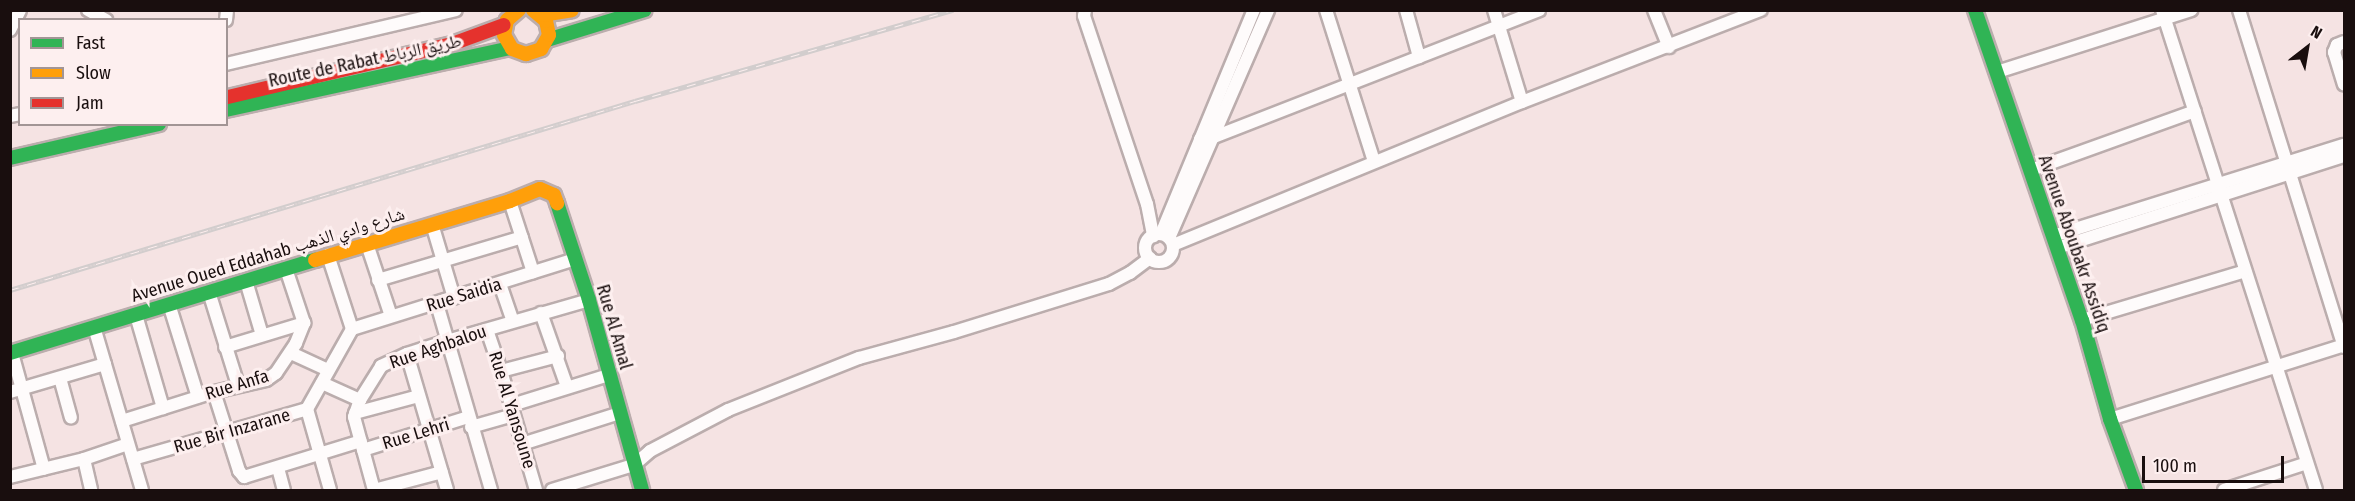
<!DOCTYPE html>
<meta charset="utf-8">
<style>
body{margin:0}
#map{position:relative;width:2355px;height:501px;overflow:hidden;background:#f5e3e3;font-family:"Fira Sans Condensed","Noto Naskh Arabic",sans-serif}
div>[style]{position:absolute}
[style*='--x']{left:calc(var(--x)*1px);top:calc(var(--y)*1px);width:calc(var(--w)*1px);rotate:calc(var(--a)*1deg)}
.roads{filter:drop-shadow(2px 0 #bbadad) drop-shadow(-2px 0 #bbadad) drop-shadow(0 2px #bbadad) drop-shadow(0 -2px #bbadad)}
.street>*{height:12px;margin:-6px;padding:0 6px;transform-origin:6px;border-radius:6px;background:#fefbfb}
.street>.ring{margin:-6px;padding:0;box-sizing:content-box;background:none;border:12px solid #fefbfb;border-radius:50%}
.fast>*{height:14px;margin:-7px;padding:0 7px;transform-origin:7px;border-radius:7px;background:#30b455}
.slow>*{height:14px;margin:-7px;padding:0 7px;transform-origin:7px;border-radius:7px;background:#ff9f0a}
.jam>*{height:14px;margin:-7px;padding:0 7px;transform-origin:7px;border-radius:7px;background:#e5322d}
.rail>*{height:5px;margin-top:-2.5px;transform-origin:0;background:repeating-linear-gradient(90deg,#fdefef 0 9px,#d2cdcd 0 18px);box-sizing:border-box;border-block:2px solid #d2cdcd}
span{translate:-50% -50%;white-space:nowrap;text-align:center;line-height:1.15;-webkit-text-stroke:6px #fdefef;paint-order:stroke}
.street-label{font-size:18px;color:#190e0e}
.frame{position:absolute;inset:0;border:12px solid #190e0e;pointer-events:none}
.legend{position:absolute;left:18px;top:18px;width:210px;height:108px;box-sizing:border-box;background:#fdefef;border:2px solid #a29595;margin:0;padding:8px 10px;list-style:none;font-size:18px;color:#190e0e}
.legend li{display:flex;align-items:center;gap:12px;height:30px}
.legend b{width:30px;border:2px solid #a29595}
.north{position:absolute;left:2277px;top:18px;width:60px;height:60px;-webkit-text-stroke:4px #fdefef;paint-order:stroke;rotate:31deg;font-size:16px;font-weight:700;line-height:24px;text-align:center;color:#190e0e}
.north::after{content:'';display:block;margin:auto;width:21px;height:27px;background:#190e0e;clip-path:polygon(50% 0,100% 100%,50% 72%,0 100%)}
.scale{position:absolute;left:2142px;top:456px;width:142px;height:27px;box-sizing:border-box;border:3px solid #190e0e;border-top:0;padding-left:8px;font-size:18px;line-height:21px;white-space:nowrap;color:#190e0e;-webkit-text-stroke:4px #fdefef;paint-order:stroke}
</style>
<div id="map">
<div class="roads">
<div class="street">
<i style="--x:88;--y:10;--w:21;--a:29"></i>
<i style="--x:1085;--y:10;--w:6;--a:99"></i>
<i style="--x:1084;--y:16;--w:198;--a:71.5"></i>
<i style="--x:1147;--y:204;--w:33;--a:79"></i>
<i style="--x:1326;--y:10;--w:158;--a:72.4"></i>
<i style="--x:1406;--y:10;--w:49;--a:74.5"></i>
<i style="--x:1494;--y:10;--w:96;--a:73.1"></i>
<i style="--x:1654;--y:10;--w:40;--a:68"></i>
<i style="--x:2162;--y:10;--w:504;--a:72.21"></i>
<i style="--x:2239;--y:10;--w:353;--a:72.7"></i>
<i style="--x:226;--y:20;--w:10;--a:-84"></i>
<i style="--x:10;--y:30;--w:22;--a:-63"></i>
<i style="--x:2344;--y:42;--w:8;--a:157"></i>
<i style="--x:2337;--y:45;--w:8;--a:113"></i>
<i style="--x:2334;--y:52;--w:34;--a:73"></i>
<i style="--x:226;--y:64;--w:236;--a:-13.2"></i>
<i style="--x:1997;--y:72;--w:204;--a:-17.7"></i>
<i style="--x:10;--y:116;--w:10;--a:-11"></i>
<i style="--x:1200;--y:139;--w:14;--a:-8"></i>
<i style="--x:1214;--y:137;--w:349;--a:-21.3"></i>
<i style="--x:2031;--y:170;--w:174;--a:-19.8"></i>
<i style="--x:510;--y:201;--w:75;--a:72.1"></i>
<i style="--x:432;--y:224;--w:77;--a:73.4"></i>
<i style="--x:1161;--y:234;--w:243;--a:-67.5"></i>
<i class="ring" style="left:1145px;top:234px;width:16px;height:16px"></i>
<i style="--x:2053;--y:236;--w:305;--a:-17.4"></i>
<i style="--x:1169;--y:238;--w:249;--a:-66.5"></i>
<i style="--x:367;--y:244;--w:76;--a:71.6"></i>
<i style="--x:1173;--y:245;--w:377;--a:-22.3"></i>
<i style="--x:1522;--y:102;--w:256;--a:-21.1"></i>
<i style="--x:2057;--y:248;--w:301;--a:-17.8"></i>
<i style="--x:378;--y:280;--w:150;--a:-16.6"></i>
<i style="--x:246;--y:281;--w:56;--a:73.5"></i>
<i style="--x:500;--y:284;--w:39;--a:71"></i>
<i style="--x:209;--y:292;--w:97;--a:72.7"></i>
<i style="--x:169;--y:304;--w:97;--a:72.7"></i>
<i style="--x:437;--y:304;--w:194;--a:73.8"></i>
<i style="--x:541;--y:313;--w:78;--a:70.6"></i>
<i style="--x:136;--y:315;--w:97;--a:73.8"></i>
<i style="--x:2082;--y:320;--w:170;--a:-16.7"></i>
<i style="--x:94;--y:327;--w:170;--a:73.6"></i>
<i style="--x:352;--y:329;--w:234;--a:-17.4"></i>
<i style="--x:487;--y:330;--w:43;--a:71.1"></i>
<i style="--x:501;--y:371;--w:124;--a:73.6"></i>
<i style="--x:225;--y:347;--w:83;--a:-16.9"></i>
<i style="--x:12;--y:353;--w:120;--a:74.6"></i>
<i style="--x:291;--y:353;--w:41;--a:24.7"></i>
<i style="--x:407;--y:354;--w:142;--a:73.6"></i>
<i style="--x:501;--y:371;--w:59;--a:-14.7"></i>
<i style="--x:60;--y:378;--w:41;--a:74.6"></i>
<i style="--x:322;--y:383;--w:42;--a:24.1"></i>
<i style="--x:10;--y:392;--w:99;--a:-16.4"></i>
<i style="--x:214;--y:392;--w:83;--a:72.4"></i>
<i style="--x:239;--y:471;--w:8;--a:50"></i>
<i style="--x:244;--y:477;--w:122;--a:-17.1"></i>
<i style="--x:512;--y:405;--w:102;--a:-17.2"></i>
<i style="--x:307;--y:409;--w:84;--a:74.1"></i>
<i style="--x:355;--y:413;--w:66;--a:-14.9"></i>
<i style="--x:2110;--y:419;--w:245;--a:-17.5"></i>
<i style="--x:122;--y:421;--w:96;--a:-17.5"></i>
<i style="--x:214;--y:392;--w:53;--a:-13"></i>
<i style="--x:266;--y:380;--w:12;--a:-35"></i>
<i style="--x:276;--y:373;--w:36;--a:-56"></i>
<i style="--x:296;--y:343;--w:22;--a:-68"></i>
<i style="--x:304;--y:323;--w:57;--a:-108.4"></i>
<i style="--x:471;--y:427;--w:44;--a:-15.9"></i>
<i style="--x:522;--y:444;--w:103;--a:-17.6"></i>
<i style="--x:363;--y:450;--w:110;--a:-17.4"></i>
<i style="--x:84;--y:459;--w:32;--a:77"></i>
<i style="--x:133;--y:459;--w:181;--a:-16"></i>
<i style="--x:307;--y:409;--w:92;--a:-60.6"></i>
<i style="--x:352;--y:329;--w:78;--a:-108"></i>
<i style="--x:278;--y:468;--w:23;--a:75"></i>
<i style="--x:10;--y:477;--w:76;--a:-13.7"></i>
<i style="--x:84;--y:459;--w:46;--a:-18.8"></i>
<i style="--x:374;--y:490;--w:76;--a:-105.3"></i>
<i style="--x:354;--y:417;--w:18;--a:-71"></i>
<i style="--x:360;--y:400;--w:40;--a:-58"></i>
<i style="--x:381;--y:366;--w:29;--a:-25"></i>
<i style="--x:407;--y:354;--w:42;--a:-18"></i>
<i style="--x:447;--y:341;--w:148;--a:-16.1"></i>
<i style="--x:374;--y:490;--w:70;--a:-14.8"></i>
<i style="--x:552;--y:490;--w:86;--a:-17"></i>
<i style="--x:634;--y:465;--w:21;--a:-41"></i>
<i style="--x:650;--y:451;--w:88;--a:-27.7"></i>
<i style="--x:728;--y:410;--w:141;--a:-21.7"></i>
<i style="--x:859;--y:358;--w:98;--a:-15.3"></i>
<i style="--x:954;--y:332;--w:162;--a:-17.2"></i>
<i style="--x:1109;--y:284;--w:24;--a:-28"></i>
<i style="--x:1130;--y:273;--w:25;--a:-37"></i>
<i style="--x:2224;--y:490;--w:87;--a:-18"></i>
</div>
<div class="fast">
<i style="--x:1975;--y:10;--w:328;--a:71"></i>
<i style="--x:2082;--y:320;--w:103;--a:74.2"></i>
<i style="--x:2110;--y:419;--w:76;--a:69.9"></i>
<i style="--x:547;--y:40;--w:102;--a:-17"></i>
<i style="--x:226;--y:110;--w:291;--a:-12.3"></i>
<i style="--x:10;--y:158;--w:153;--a:-12.9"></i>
<i style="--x:557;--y:203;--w:102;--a:71.7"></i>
<i style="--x:589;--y:300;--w:197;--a:74.4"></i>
<i style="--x:10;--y:353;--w:319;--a:-17"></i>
</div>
<div class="slow">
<i style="--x:519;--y:10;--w:16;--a:140"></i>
<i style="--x:507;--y:20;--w:15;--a:101"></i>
<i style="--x:504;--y:35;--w:16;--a:60"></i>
<i style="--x:512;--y:49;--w:15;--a:20"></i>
<i style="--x:526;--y:54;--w:16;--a:-18"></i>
<i style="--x:541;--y:49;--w:16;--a:-60"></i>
<i style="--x:549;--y:35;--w:14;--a:-102"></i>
<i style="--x:546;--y:21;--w:17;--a:-140"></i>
<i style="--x:542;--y:15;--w:30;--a:-9"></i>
<i style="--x:315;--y:260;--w:204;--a:-16.8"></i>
<i style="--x:510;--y:201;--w:32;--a:-22"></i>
<i style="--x:540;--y:189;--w:15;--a:23"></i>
<i style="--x:554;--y:195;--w:9;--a:69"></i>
</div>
<div class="jam">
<i style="--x:228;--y:97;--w:230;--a:-13.3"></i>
<i style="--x:452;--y:44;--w:55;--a:-20.1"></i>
</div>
</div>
<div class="rail">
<i style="--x:10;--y:290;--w:653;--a:-16.83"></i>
<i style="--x:635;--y:101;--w:331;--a:-16"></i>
</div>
<div class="street-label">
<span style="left:365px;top:61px;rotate:-12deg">Route de Rabat طريق الرباط</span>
<span style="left:2074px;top:244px;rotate:71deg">Avenue Aboubakr Assidiq</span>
<span style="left:268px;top:255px;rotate:-17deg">Avenue Oued Eddahab شارع وادي الذهب</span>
<span style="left:464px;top:295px;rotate:-17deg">Rue Saidia</span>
<span style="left:614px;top:327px;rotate:74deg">Rue Al Amal</span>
<span style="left:438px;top:347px;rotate:-19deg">Rue Aghbalou</span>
<span style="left:237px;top:385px;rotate:-17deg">Rue Anfa</span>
<span style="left:512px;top:410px;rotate:73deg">Rue Al Yansoune</span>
<span style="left:232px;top:431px;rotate:-16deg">Rue Bir Inzarane</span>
<span style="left:416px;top:434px;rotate:-17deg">Rue Lehri</span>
</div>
<div class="frame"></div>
<ul class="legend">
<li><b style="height:8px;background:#30b455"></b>Fast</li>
<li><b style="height:8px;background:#ff9f0a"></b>Slow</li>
<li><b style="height:8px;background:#e5322d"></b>Jam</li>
</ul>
<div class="north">N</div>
<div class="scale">100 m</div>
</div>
